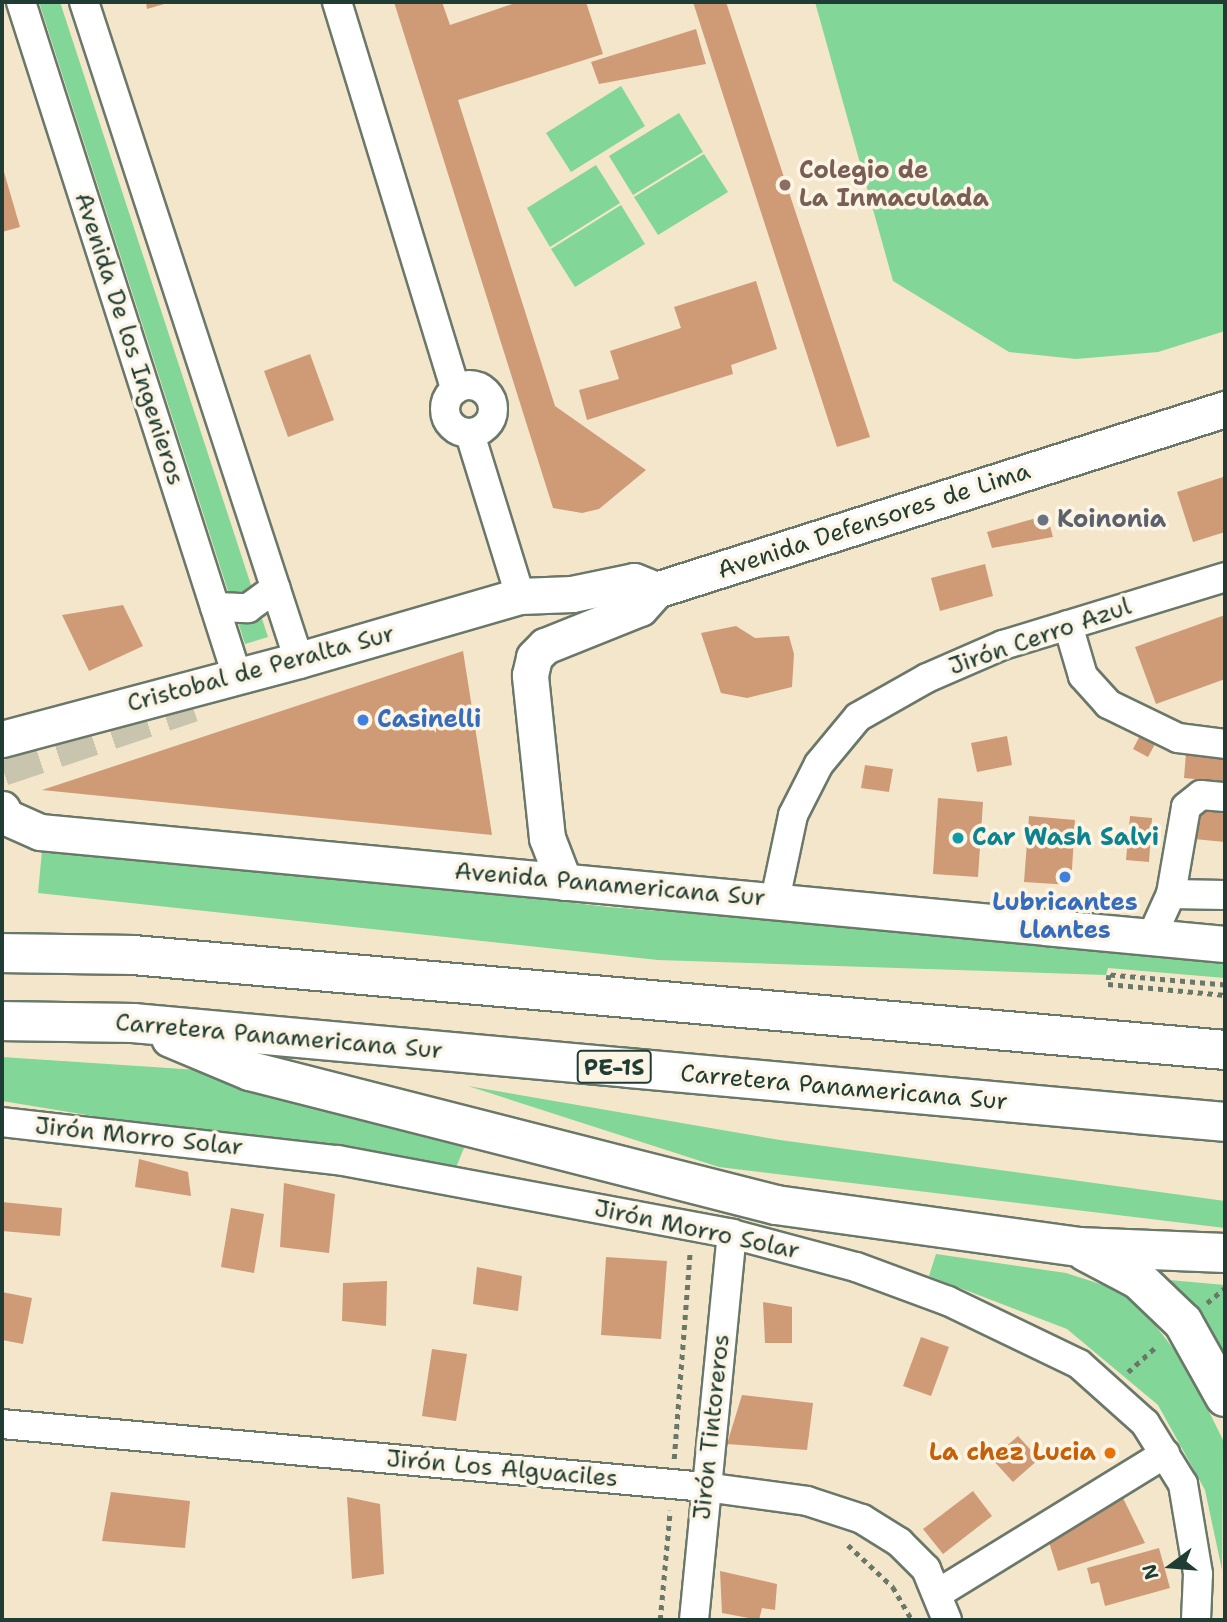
<!DOCTYPE html>
<meta charset="utf-8">
<style>
body{margin:0}
#map{position:relative;width:1227px;height:1622px;overflow:hidden;background:#f4e6cb;font-family:"Shantell Sans",sans-serif}
div>[style]{position:absolute}
[style*='--x']{left:calc(var(--x)*1px);top:calc(var(--y)*1px);width:calc(var(--w)*1px);rotate:calc(var(--a)*1deg)}
.green>*{inset:0;background:#81d698}
.building>*{inset:0;background:#cf9a76}
.highway-tunnel>*{height:38px;margin-top:-19px;transform-origin:0;background:repeating-linear-gradient(90deg,#c9c4ad 0 38px,transparent 0 57px)}
.path>*{height:4.5px;margin-top:-2.25px;transform-origin:0;background:repeating-linear-gradient(90deg,#6a7869 0 5px,transparent 0 10px)}
.roads{filter:drop-shadow(2px 0 #6a7869) drop-shadow(-2px 0 #6a7869) drop-shadow(0 2px #6a7869) drop-shadow(0 -2px #6a7869)}
.minor>*{height:28px;margin:-14px;padding:0 14px;transform-origin:14px;border-radius:14px;background:#fff}
.minor>.ring{margin:-14px;padding:0;box-sizing:content-box;background:none;border:28px solid #fff;border-radius:50%}
.major>*{height:35px;margin:-17.5px;padding:0 17.5px;transform-origin:17.5px;border-radius:17.5px;background:#fff}
.highway>*{height:38px;margin:-19px;padding:0 19px;transform-origin:19px;border-radius:19px;background:#fff}
.dots>*{width:19px;height:19px;translate:-50% -50%;box-sizing:border-box;border:4px solid #fcf5e5;border-radius:50%}
span{translate:-50% -50%;white-space:nowrap;text-align:center;line-height:1.15;-webkit-text-stroke:7px #fcf5e5;paint-order:stroke}
.shield-label span{padding:2px 5px;background:#fcf5e5;border:2px solid;border-radius:5px;-webkit-text-stroke-width:0}
.shield-label{font-size:23px;color:#1f3d34;font-weight:700}
.education-label{font-size:24px;color:#785e54;font-weight:700}
.left{translate:0 -50%;text-align:left}
.street-label{font-size:24px;color:#1f3d34}
.worship-label{font-size:24px;color:#5b616d;font-weight:700}
.shop-label{font-size:24px;color:#366cbe;font-weight:700}
.culture-label{font-size:24px;color:#0d838f;font-weight:700}
.food-label{font-size:24px;color:#c56008;font-weight:700}
.right{translate:-100% -50%;text-align:right}
.frame{position:absolute;inset:0;border:4px solid #1f3d34;pointer-events:none}
.north{position:absolute;left:1136px;top:1531px;width:70px;height:70px;-webkit-text-stroke:5px #fcf5e5;paint-order:stroke;rotate:254deg;font-size:19px;font-weight:700;line-height:28px;text-align:center;color:#1f3d34}
.north::after{content:'';display:block;margin:auto;width:24px;height:32px;background:#1f3d34;clip-path:polygon(50% 0,100% 100%,50% 72%,0 100%)}
</style>
<div id="map">
<div class="green">
<i style="clip-path:polygon(39px 2px,60px 2px,268px 637px,245px 644px)"></i>
<i style="clip-path:polygon(815px 2px,1225px 2px,1225px 331px,1158px 352px,1076px 359px,1009px 352px,893px 281px)"></i>
<i style="clip-path:polygon(621px 86px,645px 126px,571px 172px,546px 133px)"></i>
<i style="clip-path:polygon(679px 113px,703px 152px,633px 195px,609px 156px)"></i>
<i style="clip-path:polygon(704px 154px,728px 192px,658px 235px,634px 197px)"></i>
<i style="clip-path:polygon(596px 165px,620px 203px,550px 247px,527px 208px)"></i>
<i style="clip-path:polygon(621px 205px,645px 244px,575px 287px,551px 249px)"></i>
<i style="clip-path:polygon(42px 851px,233px 862px,608px 907px,1225px 955px,1225px 978px,1108px 968px,1106px 975px,658px 960px,38px 893px)"></i>
<i style="clip-path:polygon(2px 1057px,213px 1071px,468px 1138px,453px 1175px,2px 1101px)"></i>
<i style="clip-path:polygon(468px 1086px,780px 1140px,1225px 1201px,1225px 1228px,719px 1167px)"></i>
<i style="clip-path:polygon(936px 1254px,1066px 1273px,1131px 1294px,1186px 1365px,1223px 1440px,1222px 1570px,1205px 1490px,1158px 1405px,1067px 1329px,929px 1276px)"></i>
<i style="clip-path:polygon(1158px 1279px,1225px 1285px,1225px 1375px)"></i>
</div>
<div class="building">
<i style="clip-path:polygon(146px 2px,171px 2px,147px 9px)"></i>
<i style="clip-path:polygon(394px 2px,442px 2px,450px 25px,518px 2px,586px 2px,603px 54px,458px 100px,555px 406px,646px 470px,599px 509px,582px 513px,553px 508px)"></i>
<i style="clip-path:polygon(693px 2px,726px 2px,870px 437px,837px 447px)"></i>
<i style="clip-path:polygon(696px 29px,706px 64px,599px 84px,591px 62px)"></i>
<i style="clip-path:polygon(4px 172px,20px 227px,2px 232px,2px 173px)"></i>
<i style="clip-path:polygon(756px 281px,777px 349px,731px 365px,733px 374px,587px 420px,579px 390px,619px 379px,610px 351px,681px 328px,674px 307px)"></i>
<i style="clip-path:polygon(310px 354px,334px 420px,288px 437px,264px 371px)"></i>
<i style="clip-path:polygon(1223px 477px,1225px 532px,1193px 542px,1177px 492px)"></i>
<i style="clip-path:polygon(1047px 515px,1053px 537px,992px 548px,987px 532px)"></i>
<i style="clip-path:polygon(985px 564px,993px 596px,940px 611px,931px 578px)"></i>
<i style="clip-path:polygon(123px 605px,143px 646px,89px 671px,62px 615px)"></i>
<i style="clip-path:polygon(1225px 615px,1225px 679px,1156px 704px,1135px 647px)"></i>
<i style="clip-path:polygon(736px 626px,755px 638px,789px 636px,794px 654px,792px 687px,747px 698px,721px 693px,701px 633px)"></i>
<i style="clip-path:polygon(463px 651px,492px 835px,42px 790px)"></i>
<i style="clip-path:polygon(1146px 724px,1161px 733px,1148px 757px,1133px 749px)"></i>
<i style="clip-path:polygon(1007px 736px,1012px 765px,977px 772px,971px 743px)"></i>
<i style="clip-path:polygon(1186px 753px,1225px 756px,1225px 782px,1184px 778px)"></i>
<i style="clip-path:polygon(865px 765px,893px 769px,889px 792px,861px 788px)"></i>
<i style="clip-path:polygon(938px 798px,983px 802px,978px 877px,933px 874px)"></i>
<i style="clip-path:polygon(1197px 807px,1225px 809px,1225px 842px,1194px 839px)"></i>
<i style="clip-path:polygon(1029px 816px,1075px 820px,1071px 885px,1024px 882px)"></i>
<i style="clip-path:polygon(1130px 816px,1152px 818px,1149px 862px,1126px 860px)"></i>
<i style="clip-path:polygon(139px 1159px,188px 1172px,191px 1196px,135px 1187px)"></i>
<i style="clip-path:polygon(284px 1183px,335px 1194px,329px 1253px,280px 1247px)"></i>
<i style="clip-path:polygon(2px 1202px,62px 1208px,60px 1236px,2px 1231px)"></i>
<i style="clip-path:polygon(231px 1208px,264px 1214px,254px 1273px,221px 1267px)"></i>
<i style="clip-path:polygon(606px 1257px,667px 1261px,661px 1339px,601px 1335px)"></i>
<i style="clip-path:polygon(477px 1267px,522px 1276px,518px 1311px,473px 1304px)"></i>
<i style="clip-path:polygon(387px 1281px,386px 1326px,342px 1321px,343px 1283px)"></i>
<i style="clip-path:polygon(2px 1292px,32px 1298px,23px 1344px,2px 1340px)"></i>
<i style="clip-path:polygon(763px 1302px,792px 1307px,792px 1343px,765px 1343px)"></i>
<i style="clip-path:polygon(921px 1337px,949px 1347px,931px 1396px,903px 1386px)"></i>
<i style="clip-path:polygon(432px 1349px,467px 1354px,456px 1421px,422px 1416px)"></i>
<i style="clip-path:polygon(742px 1395px,813px 1403px,807px 1450px,727px 1444px)"></i>
<i style="clip-path:polygon(1018px 1436px,1039px 1459px,1013px 1482px,992px 1459px)"></i>
<i style="clip-path:polygon(973px 1491px,992px 1516px,943px 1554px,923px 1529px)"></i>
<i style="clip-path:polygon(111px 1492px,190px 1501px,185px 1548px,102px 1541px)"></i>
<i style="clip-path:polygon(1122px 1496px,1145px 1543px,1058px 1571px,1048px 1539px)"></i>
<i style="clip-path:polygon(347px 1497px,380px 1504px,384px 1574px,352px 1579px)"></i>
<i style="clip-path:polygon(1159px 1548px,1170px 1588px,1105px 1606px,1099px 1582px,1091px 1584px,1087px 1568px)"></i>
<i style="clip-path:polygon(720px 1571px,777px 1584px,775px 1610px,762px 1608px,759px 1620px,722px 1613px)"></i>
</div>
<div class="highway-tunnel">
<i style="--x:2;--y:767;--w:200;--a:-18.6"></i>
</div>
<div class="path">
<i style="--x:1225;--y:985;--w:116;--a:-175.1"></i>
<i style="--x:1109;--y:975;--w:9;--a:96"></i>
<i style="--x:1108;--y:984;--w:118;--a:5.4"></i>
<i style="--x:1207;--y:1303;--w:23;--a:-40"></i>
<i style="--x:1128;--y:1372;--w:40;--a:-42"></i>
<i style="--x:674;--y:1459;--w:209;--a:-85.6"></i>
<i style="--x:848;--y:1545;--w:62;--a:43"></i>
<i style="--x:893;--y:1587;--w:38;--a:60"></i>
<i style="--x:660;--y:1620;--w:110;--a:-84.8"></i>
</div>
<div class="roads">
<div class="minor">
<i style="--x:21;--y:2;--w:708;--a:72.23"></i>
<i style="--x:84;--y:2;--w:692;--a:71.91"></i>
<i style="--x:337;--y:2;--w:405;--a:73"></i>
<i class="ring" style="left:445px;top:385px;width:20px;height:20px"></i>
<i style="--x:470;--y:434;--w:170;--a:72.8"></i>
<i style="--x:215;--y:607;--w:33;--a:2"></i>
<i style="--x:248;--y:608;--w:34;--a:-36"></i>
<i style="--x:1068;--y:625;--w:53;--a:73.6"></i>
<i style="--x:1083;--y:676;--w:38;--a:48"></i>
<i style="--x:1108;--y:704;--w:78;--a:25.9"></i>
<i style="--x:1178;--y:738;--w:47;--a:7.3"></i>
<i style="--x:1171;--y:894;--w:88;--a:-80.2"></i>
<i style="--x:1186;--y:807;--w:19;--a:-39"></i>
<i style="--x:1201;--y:795;--w:24;--a:5"></i>
<i style="--x:775;--y:900;--w:87;--a:-78"></i>
<i style="--x:793;--y:815;--w:57;--a:-63"></i>
<i style="--x:819;--y:764;--w:61;--a:-50.3"></i>
<i style="--x:858;--y:717;--w:79;--a:-29.5"></i>
<i style="--x:927;--y:678;--w:83;--a:-23.5"></i>
<i style="--x:1003;--y:645;--w:232;--a:-17"></i>
<i style="--x:1151;--y:938;--w:48;--a:-65.6"></i>
<i style="--x:1171;--y:894;--w:54;--a:1.1"></i>
<i style="--x:2;--y:1122;--w:338;--a:6.5"></i>
<i style="--x:338;--y:1160;--w:401;--a:10.6"></i>
<i style="--x:732;--y:1234;--w:128;--a:14.9"></i>
<i style="--x:856;--y:1267;--w:98;--a:20.3"></i>
<i style="--x:948;--y:1301;--w:145;--a:25.7"></i>
<i style="--x:1079;--y:1364;--w:89;--a:41.8"></i>
<i style="--x:1145;--y:1423;--w:72;--a:58.1"></i>
<i style="--x:1183;--y:1484;--w:91;--a:80.5"></i>
<i style="--x:1198;--y:1574;--w:46;--a:92.5"></i>
<i style="--x:2;--y:1424;--w:706;--a:5.12"></i>
<i style="--x:705;--y:1487;--w:103;--a:7.8"></i>
<i style="--x:807;--y:1501;--w:58;--a:18.1"></i>
<i style="--x:862;--y:1519;--w:44;--a:31.9"></i>
<i style="--x:899;--y:1542;--w:38;--a:45"></i>
<i style="--x:926;--y:1569;--w:55;--a:67.6"></i>
<i style="--x:937;--y:1594;--w:268;--a:-31.6"></i>
<i style="--x:694;--y:1620;--w:388;--a:-84.4"></i>
</div>
<div class="major">
<i style="--x:2;--y:739;--w:307;--a:-14.9"></i>
<i style="--x:299;--y:660;--w:230;--a:-16.2"></i>
<i style="--x:520;--y:596;--w:52;--a:-2.2"></i>
<i style="--x:572;--y:594;--w:63;--a:-11.8"></i>
<i style="--x:634;--y:581;--w:24;--a:22"></i>
<i style="--x:656;--y:590;--w:597;--a:-17.65"></i>
<i style="--x:2;--y:809;--w:9;--a:63"></i>
<i style="--x:6;--y:817;--w:37;--a:24"></i>
<i style="--x:40;--y:832;--w:1190;--a:5.4"></i>
<i style="--x:564;--y:882;--w:47;--a:-111.1"></i>
<i style="--x:547;--y:838;--w:164;--a:-96"></i>
<i style="--x:530;--y:675;--w:18;--a:-77"></i>
<i style="--x:534;--y:657;--w:16;--a:-45"></i>
<i style="--x:545;--y:646;--w:102;--a:-21.8"></i>
<i style="--x:640;--y:608;--w:24;--a:-48"></i>
</div>
<div class="highway">
<i style="--x:2;--y:953;--w:131;--a:0.9"></i>
<i style="--x:133;--y:955;--w:1096;--a:4.97"></i>
<i style="--x:2;--y:1021;--w:131;--a:0.9"></i>
<i style="--x:133;--y:1023;--w:1096;--a:5.18"></i>
<i style="--x:171;--y:1038;--w:86;--a:22.7"></i>
<i style="--x:250;--y:1071;--w:543;--a:14.29"></i>
<i style="--x:776;--y:1205;--w:305;--a:7.9"></i>
<i style="--x:1078;--y:1247;--w:147;--a:2.3"></i>
<i style="--x:1086;--y:1252;--w:60;--a:27.8"></i>
<i style="--x:1139;--y:1280;--w:61;--a:43.7"></i>
<i style="--x:1183;--y:1322;--w:86;--a:60.8"></i>
</div>
</div>
<div class="dots">
<i style="left:785px;top:185px;background:#8d6e63"></i>
<i style="left:1043px;top:520px;background:#6b7280"></i>
<i style="left:363px;top:720px;background:#3f7fe0"></i>
<i style="left:958px;top:838px;background:#0f9aa8"></i>
<i style="left:1065px;top:877px;background:#3f7fe0"></i>
<i style="left:1110px;top:1453px;background:#e8710a"></i>
</div>
<div class="shield-label">
<span style="left:614px;top:1067px">PE-1S</span>
</div>
<div class="education-label">
<span class="left" style="left:799px;top:185px">Colegio de<br>La Inmaculada</span>
</div>
<div class="street-label">
<span style="left:129px;top:339px;rotate:72deg">Avenida De los Ingenieros</span>
<span style="left:874px;top:521px;rotate:-18deg">Avenida Defensores de Lima</span>
<span style="left:1040px;top:637px;rotate:-19deg">Jirón Cerro Azul</span>
<span style="left:261px;top:669px;rotate:-15deg">Cristobal de Peralta Sur</span>
<span style="left:610px;top:885px;rotate:5deg">Avenida Panamericana Sur</span>
<span style="left:279px;top:1037px;rotate:5deg">Carretera Panamericana Sur</span>
<span style="left:844px;top:1088px;rotate:5deg">Carretera Panamericana Sur</span>
<span style="left:139px;top:1137px;rotate:6deg">Jirón Morro Solar</span>
<span style="left:697px;top:1230px;rotate:12deg">Jirón Morro Solar</span>
<span style="left:712px;top:1427px;rotate:-84deg">Jirón Tintoreros</span>
<span style="left:502px;top:1469px;rotate:5deg">Jirón Los Alguaciles</span>
</div>
<div class="worship-label">
<span class="left" style="left:1057px;top:520px">Koinonia</span>
</div>
<div class="shop-label">
<span class="left" style="left:377px;top:720px">Casinelli</span>
<span style="left:1065px;top:917px">Lubricantes<br>Llantes</span>
</div>
<div class="culture-label">
<span class="left" style="left:972px;top:838px">Car Wash Salvi</span>
</div>
<div class="food-label">
<span class="right" style="left:1096px;top:1453px">La chez Lucia</span>
</div>
<div class="frame"></div>
<div class="north">N</div>
</div>
